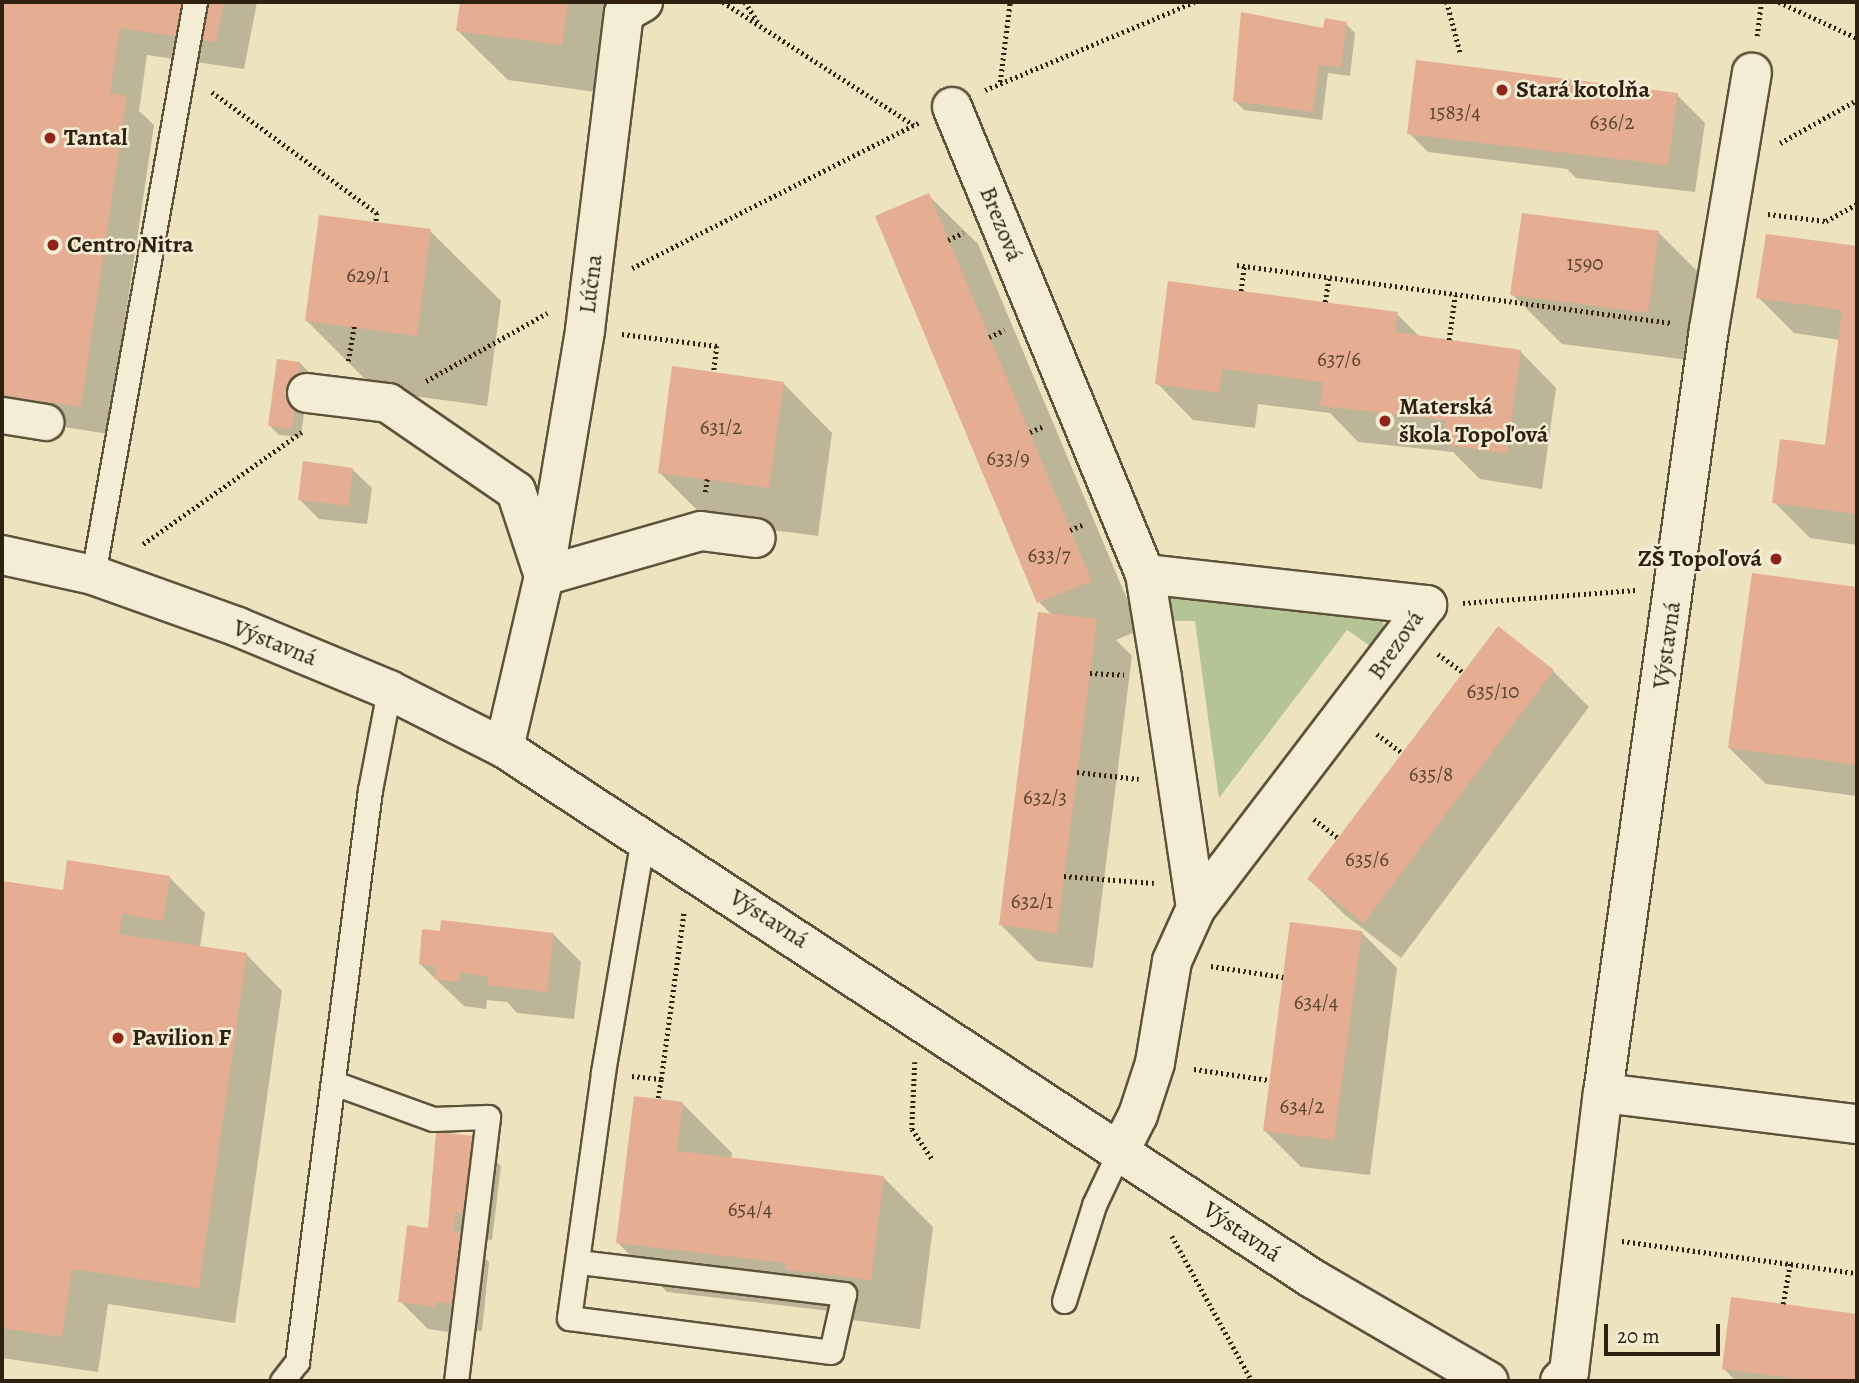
<!DOCTYPE html>
<meta charset="utf-8">
<style>
body{margin:0}
#map{position:relative;width:1859px;height:1383px;overflow:hidden;background:#ede3bf;font-family:Alegreya,serif}
div>[style]{position:absolute}
[style*='--x']{left:calc(var(--x)*1px);top:calc(var(--y)*1px);width:calc(var(--w)*1px);rotate:calc(var(--a)*1deg)}
.green>*{inset:0;background:#b5c494}
.shadow>*{inset:0;background:#0003}
.building>*{inset:0;background:#e5ad91}
.path>*{height:4.5px;margin-top:-2.25px;transform-origin:0;background:repeating-linear-gradient(90deg,#2f210f 0 2px,transparent 0 5.5px)}
.roads{filter:drop-shadow(2px 0 #5e523b) drop-shadow(-2px 0 #5e523b) drop-shadow(0 2px #5e523b) drop-shadow(0 -2px #5e523b)}
.service>*{height:23px;margin:-11.5px;padding:0 11.5px;transform-origin:11.5px;border-radius:11.5px;background:#f3edd5}
.pedestrian>*{height:35px;margin:-17.5px;padding:0 17.5px;transform-origin:17.5px;border-radius:17.5px;background:#f3edd5}
.minor>*{height:38px;margin:-19px;padding:0 19px;transform-origin:19px;border-radius:19px;background:#f3edd5}
.tertiary>*{height:38px;margin:-19px;padding:0 19px;transform-origin:19px;border-radius:19px;background:#f3edd5}
.dots>*{width:19px;height:19px;translate:-50% -50%;box-sizing:border-box;border:4px solid #f3edd5;border-radius:50%}
span{translate:-50% -50%;white-space:nowrap;text-align:center;line-height:1.15;-webkit-text-stroke:5px #f3edd5;paint-order:stroke}
.number-label{font-size:21px;color:#5c4430}
.number-label span{-webkit-text-stroke-width:0}
.poi-label{font-size:24px;color:#2f210f;font-weight:700}
.left{translate:0 -50%;text-align:left}
.right{translate:-100% -50%;text-align:right}
.street-label{font-size:24px;color:#2f210f}
.frame{position:absolute;inset:0;border:4px solid #2f210f;pointer-events:none}
.scale{position:absolute;left:1604px;top:1324px;width:116px;height:32px;box-sizing:border-box;border:4px solid #2f210f;border-top:0;padding-left:9px;font-size:21px;line-height:24px;white-space:nowrap;color:#2f210f;-webkit-text-stroke:5px #f3edd5;paint-order:stroke}
</style>
<div id="map">
<div class="green">
<i style="clip-path:polygon(1178px 592px,1361px 610px,1382px 621px,1388px 636px,1382px 654px,1347px 630px,1219px 798px,1195px 621px,1153px 621px,1161px 602px)"></i>
</div>
<div class="shadow">
<i style="clip-path:polygon(2px 2px,257px 2px,244px 69px,147px 55px,139px 111px,154px 125px,108px 434px,2px 417px)"></i>
<i style="clip-path:polygon(462px 2px,623px 2px,611px 94px,508px 80px,458px 31px)"></i>
<i style="clip-path:polygon(1346px 24px,1355px 33px,1350px 76px,1328px 73px,1322px 120px,1244px 110px,1235px 101px,1324px 30px)"></i>
<i style="clip-path:polygon(1677px 95px,1705px 123px,1695px 192px,1576px 178px,1567px 169px,1428px 152px,1409px 133px)"></i>
<i style="clip-path:polygon(928px 195px,978px 244px,1140px 630px,1116px 640px,1132px 656px,1093px 968px,1037px 961px,1001px 925px,1052px 615px,1039px 602px)"></i>
<i style="clip-path:polygon(430px 231px,501px 301px,487px 406px,377px 391px,307px 321px)"></i>
<i style="clip-path:polygon(1658px 232px,1708px 282px,1697px 361px,1562px 344px,1512px 294px)"></i>
<i style="clip-path:polygon(1767px 236px,1857px 248px,1857px 545px,1810px 538px,1774px 502px,1827px 447px,1840px 340px,1794px 333px,1758px 297px)"></i>
<i style="clip-path:polygon(1397px 314px,1421px 338px,1520px 351px,1556px 388px,1542px 489px,1480px 479px,1453px 452px,1358px 442px,1330px 413px,1258px 404px,1255px 428px,1193px 420px,1157px 383px)"></i>
<i style="clip-path:polygon(300px 363px,309px 372px,301px 437px,279px 435px,270px 426px)"></i>
<i style="clip-path:polygon(783px 383px,832px 433px,818px 536px,709px 522px,659px 472px)"></i>
<i style="clip-path:polygon(353px 470px,372px 488px,367px 524px,319px 519px,300px 500px)"></i>
<i style="clip-path:polygon(1753px 575px,1857px 588px,1857px 796px,1766px 784px,1729px 748px)"></i>
<i style="clip-path:polygon(1498px 628px,1553px 671px,1589px 707px,1401px 958px,1345px 915px,1309px 879px)"></i>
<i style="clip-path:polygon(169px 877px,205px 913px,200px 947px,246px 954px,282px 991px,235px 1323px,108px 1304px,98px 1372px,2px 1358px,2px 883px,65px 892px)"></i>
<i style="clip-path:polygon(1361px 932px,1397px 968px,1370px 1175px,1301px 1167px,1265px 1131px)"></i>
<i style="clip-path:polygon(553px 934px,581px 962px,574px 1019px,517px 1013px,507px 1002px,487px 1000px,486px 1009px,464px 1006px,420px 964px)"></i>
<i style="clip-path:polygon(682px 1103px,732px 1153px,731px 1159px,883px 1177px,933px 1227px,920px 1329px,836px 1318px,830px 1311px,667px 1292px,618px 1243px)"></i>
<i style="clip-path:polygon(473px 1138px,501px 1166px,492px 1240px,483px 1239px,481px 1253px,489px 1262px,482px 1331px,464px 1329px,463px 1334px,428px 1329px,400px 1301px)"></i>
<i style="clip-path:polygon(1733px 1299px,1857px 1315px,1857px 1381px,1736px 1381px,1724px 1369px)"></i>
</div>
<div class="building">
<i style="clip-path:polygon(2px 2px,224px 2px,216px 42px,120px 28px,110px 93px,127px 96px,81px 407px,2px 395px)"></i>
<i style="clip-path:polygon(460px 2px,568px 2px,562px 45px,456px 31px)"></i>
<i style="clip-path:polygon(1241px 12px,1323px 28px,1325px 18px,1347px 22px,1341px 67px,1319px 65px,1313px 112px,1233px 101px)"></i>
<i style="clip-path:polygon(1416px 60px,1678px 93px,1668px 165px,1407px 134px)"></i>
<i style="clip-path:polygon(929px 193px,1092px 581px,1037px 603px,875px 216px)"></i>
<i style="clip-path:polygon(1522px 213px,1659px 231px,1648px 313px,1510px 295px)"></i>
<i style="clip-path:polygon(319px 215px,431px 229px,417px 336px,305px 321px)"></i>
<i style="clip-path:polygon(1766px 234px,1857px 246px,1857px 514px,1772px 503px,1780px 439px,1825px 445px,1842px 310px,1756px 298px)"></i>
<i style="clip-path:polygon(1168px 281px,1398px 312px,1395px 332px,1521px 350px,1507px 454px,1442px 444px,1446px 420px,1320px 406px,1323px 382px,1222px 369px,1219px 393px,1155px 384px)"></i>
<i style="clip-path:polygon(277px 359px,300px 362px,292px 429px,268px 426px)"></i>
<i style="clip-path:polygon(672px 366px,784px 382px,769px 488px,658px 473px)"></i>
<i style="clip-path:polygon(303px 461px,353px 468px,349px 506px,298px 500px)"></i>
<i style="clip-path:polygon(1752px 573px,1857px 587px,1857px 765px,1728px 748px)"></i>
<i style="clip-path:polygon(1038px 612px,1097px 619px,1057px 933px,999px 925px)"></i>
<i style="clip-path:polygon(1498px 626px,1554px 670px,1364px 923px,1307px 879px)"></i>
<i style="clip-path:polygon(67px 860px,170px 876px,163px 921px,122px 914px,119px 934px,247px 953px,199px 1288px,72px 1269px,62px 1337px,2px 1328px,2px 881px,63px 890px)"></i>
<i style="clip-path:polygon(441px 920px,554px 933px,547px 992px,487px 985px,488px 976px,460px 973px,459px 982px,434px 979px,436px 967px,419px 964px,422px 929px,440px 931px)"></i>
<i style="clip-path:polygon(1290px 922px,1362px 931px,1334px 1140px,1263px 1131px)"></i>
<i style="clip-path:polygon(634px 1096px,683px 1102px,677px 1151px,884px 1176px,871px 1280px,785px 1269px,786px 1263px,616px 1243px)"></i>
<i style="clip-path:polygon(436px 1132px,474px 1136px,465px 1213px,456px 1212px,453px 1231px,462px 1232px,454px 1304px,436px 1302px,435px 1307px,398px 1302px,407px 1225px,428px 1228px)"></i>
<i style="clip-path:polygon(1731px 1297px,1857px 1314px,1857px 1381px,1814px 1381px,1722px 1369px)"></i>
</div>
<div class="path">
<i style="--x:723;--y:2;--w:227;--a:32.8"></i>
<i style="--x:745;--y:2;--w:27;--a:57"></i>
<i style="--x:1447;--y:2;--w:52;--a:75.4"></i>
<i style="--x:1779;--y:2;--w:86;--a:24.8"></i>
<i style="--x:1757;--y:36;--w:34;--a:-83"></i>
<i style="--x:1000;--y:82;--w:81;--a:-82.9"></i>
<i style="--x:985;--y:90;--w:227;--a:-22.8"></i>
<i style="--x:212;--y:92;--w:205;--a:36.3"></i>
<i style="--x:377;--y:213;--w:9;--a:96"></i>
<i style="--x:1780;--y:143;--w:88;--a:-29.2"></i>
<i style="--x:1768;--y:214;--w:58;--a:6.9"></i>
<i style="--x:1826;--y:221;--w:35;--a:-29"></i>
<i style="--x:948;--y:240;--w:17;--a:-25"></i>
<i style="--x:1237;--y:265;--w:437;--a:7.6"></i>
<i style="--x:632;--y:268;--w:321;--a:-26.9"></i>
<i style="--x:1241;--y:291;--w:25;--a:-83"></i>
<i style="--x:1325;--y:302;--w:24;--a:-81"></i>
<i style="--x:622;--y:334;--w:96;--a:7.2"></i>
<i style="--x:717;--y:346;--w:26;--a:97"></i>
<i style="--x:989;--y:337;--w:17;--a:-24"></i>
<i style="--x:1449;--y:340;--w:45;--a:-82.4"></i>
<i style="--x:348;--y:361;--w:35;--a:-80"></i>
<i style="--x:426;--y:381;--w:139;--a:-29.3"></i>
<i style="--x:1030;--y:432;--w:13;--a:-23"></i>
<i style="--x:705;--y:492;--w:13;--a:-81"></i>
<i style="--x:1070;--y:530;--w:13;--a:-23"></i>
<i style="--x:143;--y:544;--w:194;--a:-35.2"></i>
<i style="--x:1463;--y:603;--w:173;--a:-4.3"></i>
<i style="--x:1438;--y:654;--w:31;--a:36"></i>
<i style="--x:1090;--y:673;--w:34;--a:3"></i>
<i style="--x:1377;--y:734;--w:31;--a:37"></i>
<i style="--x:1077;--y:772;--w:62;--a:6.4"></i>
<i style="--x:1314;--y:819;--w:31;--a:38"></i>
<i style="--x:1064;--y:876;--w:90;--a:4.4"></i>
<i style="--x:1211;--y:966;--w:73;--a:8.7"></i>
<i style="--x:915;--y:1062;--w:67;--a:92.6"></i>
<i style="--x:912;--y:1129;--w:37;--a:56"></i>
<i style="--x:1194;--y:1069;--w:76;--a:8.3"></i>
<i style="--x:632;--y:1076;--w:29;--a:6"></i>
<i style="--x:661;--y:1079;--w:169;--a:-82.2"></i>
<i style="--x:658;--y:1098;--w:19;--a:-81"></i>
<i style="--x:1172;--y:1236;--w:166;--a:61.1"></i>
<i style="--x:1622;--y:1241;--w:237;--a:7.8"></i>
<i style="--x:1783;--y:1304;--w:41;--a:-80.1"></i>
<i style="--x:1774;--y:1381;--w:4;--a:-90"></i>
</div>
<div class="roads">
<div class="service">
<i style="--x:93;--y:575;--w:582;--a:-79.91"></i>
<i style="--x:334;--y:1083;--w:105;--a:20"></i>
<i style="--x:433;--y:1119;--w:55;--a:-2.1"></i>
<i style="--x:488;--y:1117;--w:266;--a:96.9"></i>
<i style="--x:579;--y:1262;--w:267;--a:6.9"></i>
<i style="--x:844;--y:1294;--w:59;--a:102.6"></i>
<i style="--x:831;--y:1352;--w:264;--a:-172.6"></i>
<i style="--x:569;--y:1318;--w:248;--a:-82.1"></i>
<i style="--x:603;--y:1072;--w:237;--a:-80.3"></i>
<i style="--x:1064;--y:1301;--w:101;--a:-72.6"></i>
<i style="--x:1094;--y:1205;--w:61;--a:-64.7"></i>
<i style="--x:282;--y:1381;--w:24;--a:-52"></i>
<i style="--x:297;--y:1362;--w:577;--a:-82.73"></i>
<i style="--x:370;--y:790;--w:102;--a:-79.2"></i>
</div>
<div class="pedestrian">
<i style="--x:2;--y:415;--w:44;--a:9.2"></i>
</div>
<div class="minor">
<i style="--x:952;--y:107;--w:505;--a:67.55"></i>
<i style="--x:1145;--y:574;--w:105;--a:80.7"></i>
<i style="--x:1162;--y:678;--w:232;--a:81.6"></i>
<i style="--x:1196;--y:908;--w:58;--a:114.4"></i>
<i style="--x:1172;--y:961;--w:103;--a:99.5"></i>
<i style="--x:1155;--y:1063;--w:55;--a:108.1"></i>
<i style="--x:1138;--y:1115;--w:39;--a:117"></i>
<i style="--x:307;--y:393;--w:82;--a:7"></i>
<i style="--x:388;--y:403;--w:155;--a:34.5"></i>
<i style="--x:516;--y:491;--w:89;--a:71.8"></i>
<i style="--x:544;--y:576;--w:163;--a:-16"></i>
<i style="--x:701;--y:531;--w:55;--a:7.3"></i>
<i style="--x:1145;--y:574;--w:284;--a:6.3"></i>
<i style="--x:1427;--y:605;--w:381;--a:127.3"></i>
<i style="--x:504;--y:748;--w:177;--a:-76.9"></i>
<i style="--x:544;--y:576;--w:249;--a:-80.5"></i>
<i style="--x:585;--y:330;--w:319;--a:-83"></i>
<i style="--x:624;--y:13;--w:22;--a:-30"></i>
<i style="--x:1603;--y:1093;--w:771;--a:-82.1"></i>
<i style="--x:1709;--y:329;--w:260;--a:-80.5"></i>
<i style="--x:1560;--y:1381;--w:13;--a:-45"></i>
<i style="--x:1569;--y:1372;--w:281;--a:-83.1"></i>
<i style="--x:1603;--y:1093;--w:256;--a:7"></i>
</div>
<div class="tertiary">
<i style="--x:2;--y:555;--w:93;--a:12.4"></i>
<i style="--x:93;--y:575;--w:154;--a:19.7"></i>
<i style="--x:238;--y:627;--w:164;--a:22.6"></i>
<i style="--x:389;--y:690;--w:129;--a:26.8"></i>
<i style="--x:504;--y:748;--w:968;--a:33.28"></i>
<i style="--x:1313;--y:1279;--w:203;--a:30.2"></i>
</div>
</div>
<div class="dots">
<i style="left:1502px;top:90px;background:#8f2418"></i>
<i style="left:50px;top:138px;background:#8f2418"></i>
<i style="left:53px;top:245px;background:#8f2418"></i>
<i style="left:1385px;top:421px;background:#8f2418"></i>
<i style="left:1776px;top:559px;background:#8f2418"></i>
<i style="left:118px;top:1038px;background:#8f2418"></i>
</div>
<div class="number-label">
<span style="left:1455px;top:112px">1583/4</span>
<span style="left:1612px;top:122px">636/2</span>
<span style="left:1585px;top:263px">1590</span>
<span style="left:368px;top:275px">629/1</span>
<span style="left:1339px;top:359px">637/6</span>
<span style="left:721px;top:427px">631/2</span>
<span style="left:1008px;top:458px">633/9</span>
<span style="left:1049px;top:555px">633/7</span>
<span style="left:1493px;top:691px">635/10</span>
<span style="left:1431px;top:774px">635/8</span>
<span style="left:1045px;top:797px">632/3</span>
<span style="left:1367px;top:859px">635/6</span>
<span style="left:1032px;top:901px">632/1</span>
<span style="left:1316px;top:1002px">634/4</span>
<span style="left:1302px;top:1106px">634/2</span>
<span style="left:750px;top:1209px">654/4</span>
</div>
<div class="poi-label">
<span class="left" style="left:1516px;top:90px">Stará kotolňa</span>
<span class="left" style="left:64px;top:138px">Tantal</span>
<span class="left" style="left:67px;top:245px">Centro Nitra</span>
<span class="left" style="left:1399px;top:421px">Materská<br>škola Topoľová</span>
<span class="right" style="left:1762px;top:559px">ZŠ Topoľová</span>
<span class="left" style="left:132px;top:1038px">Pavilion F</span>
</div>
<div class="street-label">
<span style="left:1001px;top:224px;rotate:68deg">Brezová</span>
<span style="left:591px;top:284px;rotate:-83deg">Lúčna</span>
<span style="left:275px;top:643px;rotate:22deg">Výstavná</span>
<span style="left:1396px;top:645px;rotate:-55deg">Brezová</span>
<span style="left:1667px;top:645px;rotate:-82deg">Výstavná</span>
<span style="left:769px;top:919px;rotate:33deg">Výstavná</span>
<span style="left:1242px;top:1232px;rotate:34deg">Výstavná</span>
</div>
<div class="frame"></div>
<div class="scale">20 m</div>
</div>
